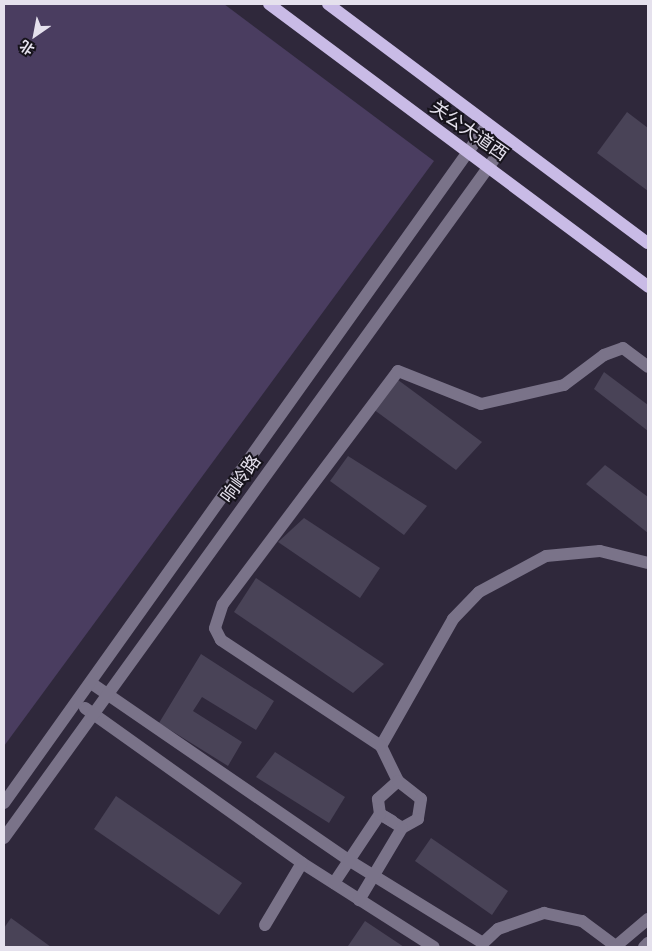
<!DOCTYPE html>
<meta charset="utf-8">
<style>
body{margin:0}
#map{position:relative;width:652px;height:951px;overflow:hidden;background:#2f283b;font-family:"IBM Plex Serif","Noto Sans SC",serif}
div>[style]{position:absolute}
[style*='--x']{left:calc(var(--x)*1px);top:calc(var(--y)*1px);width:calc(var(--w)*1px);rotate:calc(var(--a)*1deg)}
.green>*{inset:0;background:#4a3d60}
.building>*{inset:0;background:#494357}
.minor>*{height:12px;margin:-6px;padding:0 6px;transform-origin:6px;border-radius:6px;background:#7a7389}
.major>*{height:12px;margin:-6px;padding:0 6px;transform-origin:6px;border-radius:6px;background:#c9bbe6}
span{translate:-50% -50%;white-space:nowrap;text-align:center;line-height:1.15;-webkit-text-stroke:4px #16131b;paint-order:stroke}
.street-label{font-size:18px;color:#e5e1ed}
.frame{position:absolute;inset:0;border:5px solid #e5e1ed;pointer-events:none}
.north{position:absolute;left:10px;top:10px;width:50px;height:50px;-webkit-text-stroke:4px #16131b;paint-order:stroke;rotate:213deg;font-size:14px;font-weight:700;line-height:20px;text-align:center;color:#e5e1ed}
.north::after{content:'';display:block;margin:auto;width:18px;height:22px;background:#e5e1ed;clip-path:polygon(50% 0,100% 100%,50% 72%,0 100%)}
</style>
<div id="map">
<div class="green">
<i style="clip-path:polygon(4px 4px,224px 4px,434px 161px,4px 746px)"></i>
</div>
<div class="building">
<i style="clip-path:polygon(627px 112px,648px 128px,648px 191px,597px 153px)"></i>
<i style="clip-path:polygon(604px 372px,648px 405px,648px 431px,594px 389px)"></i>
<i style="clip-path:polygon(394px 377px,482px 442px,456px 470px,373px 409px)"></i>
<i style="clip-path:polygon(348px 456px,427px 506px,404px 535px,330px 481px)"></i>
<i style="clip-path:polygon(605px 465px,648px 497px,648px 533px,586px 484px)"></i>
<i style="clip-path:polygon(304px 518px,380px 568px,360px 598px,278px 542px)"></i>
<i style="clip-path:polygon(256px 578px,384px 664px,353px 693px,234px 612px)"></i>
<i style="clip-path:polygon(201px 654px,274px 701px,256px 730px,202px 697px,193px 711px,242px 742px,228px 766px,159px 723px)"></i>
<i style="clip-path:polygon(275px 752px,345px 797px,329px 823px,256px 777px)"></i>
<i style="clip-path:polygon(116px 796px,242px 883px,219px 915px,94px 829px)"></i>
<i style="clip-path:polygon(431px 838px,508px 891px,492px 915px,415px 861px)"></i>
<i style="clip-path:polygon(11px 918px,51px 947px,4px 947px,4px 928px)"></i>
<i style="clip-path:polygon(365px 921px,404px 947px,348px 946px)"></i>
</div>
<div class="minor">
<i style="--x:91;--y:683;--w:314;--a:34.5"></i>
<i style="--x:350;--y:861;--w:156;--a:31.7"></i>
<i style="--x:483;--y:943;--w:21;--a:-43"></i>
<i style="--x:498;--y:929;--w:49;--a:-19.2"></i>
<i style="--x:544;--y:913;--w:39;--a:12"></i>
<i style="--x:582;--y:921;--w:44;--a:36.6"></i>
<i style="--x:85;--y:708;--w:267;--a:35.5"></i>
<i style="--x:302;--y:863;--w:156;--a:32.5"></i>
<i style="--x:381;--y:746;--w:146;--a:-60.4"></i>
<i style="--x:453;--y:619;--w:37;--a:-46"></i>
<i style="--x:479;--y:592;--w:76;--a:-28.2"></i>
<i style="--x:546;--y:556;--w:54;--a:-5.3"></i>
<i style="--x:600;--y:551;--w:49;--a:14"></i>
<i style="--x:398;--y:781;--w:39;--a:-116"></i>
<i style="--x:381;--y:746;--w:192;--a:-146.5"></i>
<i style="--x:221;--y:640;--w:13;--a:-117"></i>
<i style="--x:215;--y:628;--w:25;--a:-72"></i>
<i style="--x:223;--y:604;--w:291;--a:-53.1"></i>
<i style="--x:398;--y:371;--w:89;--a:21.7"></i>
<i style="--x:481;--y:404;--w:85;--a:-12.9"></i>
<i style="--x:564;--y:385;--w:50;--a:-36.9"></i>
<i style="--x:604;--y:355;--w:20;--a:-20"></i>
<i style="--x:623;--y:348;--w:31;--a:37"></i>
<i style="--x:4;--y:803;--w:832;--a:-54.53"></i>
<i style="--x:392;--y:821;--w:14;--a:-150"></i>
<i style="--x:380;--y:814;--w:26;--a:32"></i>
<i style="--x:4;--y:838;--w:861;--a:-54.17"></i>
<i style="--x:334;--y:883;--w:83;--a:-56.3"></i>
<i style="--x:380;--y:814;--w:15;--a:-98"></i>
<i style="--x:378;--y:799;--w:27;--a:-42"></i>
<i style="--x:398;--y:781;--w:29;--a:38"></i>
<i style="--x:421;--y:799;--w:20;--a:99"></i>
<i style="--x:418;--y:819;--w:18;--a:151"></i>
<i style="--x:402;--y:828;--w:84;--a:120.8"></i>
<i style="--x:265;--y:925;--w:72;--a:-59.2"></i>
<i style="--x:616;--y:946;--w:42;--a:-40.2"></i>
<i style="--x:644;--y:947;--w:6;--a:-45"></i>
</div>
<div class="major">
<i style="--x:269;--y:4;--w:473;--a:36.7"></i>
<i style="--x:328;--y:4;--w:399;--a:36.8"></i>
</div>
<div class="street-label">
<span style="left:469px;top:131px;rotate:35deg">关公大道西</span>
<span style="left:241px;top:479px;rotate:-54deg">响岭路</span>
</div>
<div class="frame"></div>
<div class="north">北</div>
</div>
